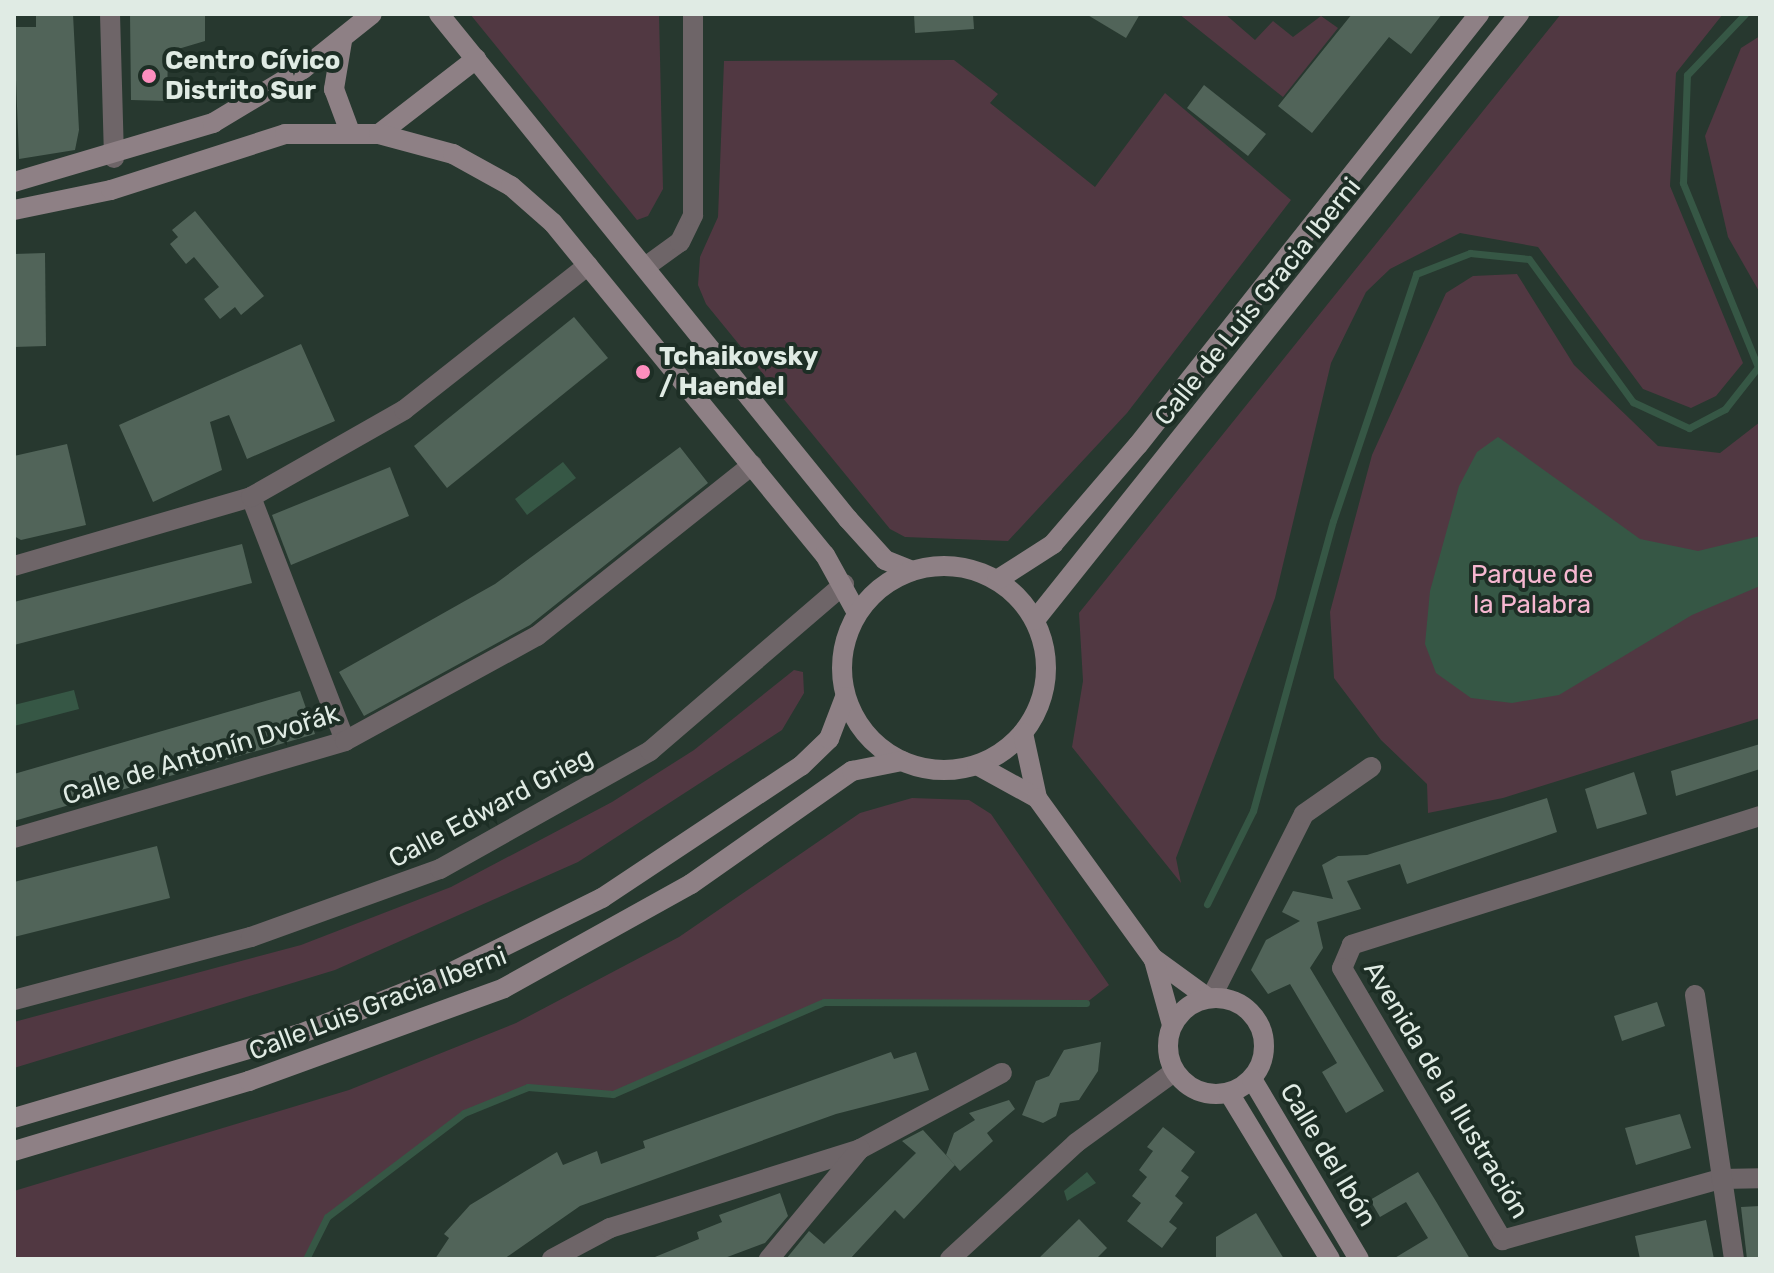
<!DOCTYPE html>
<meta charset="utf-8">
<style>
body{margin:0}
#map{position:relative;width:1774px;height:1273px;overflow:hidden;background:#27382f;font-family:Rubik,sans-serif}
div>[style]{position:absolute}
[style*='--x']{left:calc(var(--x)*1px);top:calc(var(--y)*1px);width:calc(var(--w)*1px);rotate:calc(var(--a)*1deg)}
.green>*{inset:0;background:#513842}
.water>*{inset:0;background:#365745}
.stream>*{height:7px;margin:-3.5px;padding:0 3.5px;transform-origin:3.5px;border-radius:3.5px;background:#365745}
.building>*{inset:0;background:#516459}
.street>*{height:20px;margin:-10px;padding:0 10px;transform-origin:10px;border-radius:10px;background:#6e6568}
.secondary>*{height:20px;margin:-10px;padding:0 10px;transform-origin:10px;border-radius:10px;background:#8e8085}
.secondary>.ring{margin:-10px;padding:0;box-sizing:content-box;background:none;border:20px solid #8e8085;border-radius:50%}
.dots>*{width:22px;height:22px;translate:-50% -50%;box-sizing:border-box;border:4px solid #1d2e25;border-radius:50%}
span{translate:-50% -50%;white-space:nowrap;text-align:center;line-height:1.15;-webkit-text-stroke:8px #1d2e25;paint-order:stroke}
.poi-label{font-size:26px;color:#e0ebe4;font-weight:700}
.left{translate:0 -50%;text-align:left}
.street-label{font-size:26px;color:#e0ebe4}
.park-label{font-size:26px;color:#f6b7d0}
.frame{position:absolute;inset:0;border:16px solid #e0ebe4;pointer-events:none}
</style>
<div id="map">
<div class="green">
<i style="clip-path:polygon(470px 14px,659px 14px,663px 189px,648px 216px,637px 220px)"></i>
<i style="clip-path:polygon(1179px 14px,1225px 14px,1255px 40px,1273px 21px,1293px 37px,1321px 16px,1338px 28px,1283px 97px)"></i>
<i style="clip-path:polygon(1561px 14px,1723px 14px,1676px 73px,1670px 186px,1743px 363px,1716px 396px,1691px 408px,1643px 389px,1538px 247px,1460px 233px,1390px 269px,1366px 292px,1331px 363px,1275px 598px,1176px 858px,1181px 883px,1072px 747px,1083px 681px,1079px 613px)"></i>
<i style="clip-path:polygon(1760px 36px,1760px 293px,1728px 237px,1705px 136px,1741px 48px)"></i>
<i style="clip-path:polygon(954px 60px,998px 94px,990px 103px,1095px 187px,1165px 93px,1291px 200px,1127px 413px,1008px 541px,905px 537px,890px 529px,706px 304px,698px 285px,700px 257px,718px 217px,724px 61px)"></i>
<i style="clip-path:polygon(1517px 274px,1574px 365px,1658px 446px,1720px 453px,1760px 422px,1760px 718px,1503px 798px,1428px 813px,1427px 784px,1381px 740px,1334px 678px,1330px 612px,1372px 455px,1446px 293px,1473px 276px)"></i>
<i style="clip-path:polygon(794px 670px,803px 672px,804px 693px,782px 730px,578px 862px,335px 970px,14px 1068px,14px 1022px,301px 945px,451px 887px,612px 802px,694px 750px)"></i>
<i style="clip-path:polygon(912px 798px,969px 800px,991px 814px,1109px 985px,1086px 1003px,824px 1002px,613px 1094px,528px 1087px,464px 1113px,327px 1217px,306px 1259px,14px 1259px,14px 1191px,349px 1090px,516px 1023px,679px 937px,860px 813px)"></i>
</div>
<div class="water">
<i style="clip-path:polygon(1498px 437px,1640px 539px,1698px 551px,1760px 536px,1760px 586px,1692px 615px,1559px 695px,1512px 703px,1471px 698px,1436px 673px,1425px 644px,1430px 591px,1459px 486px,1477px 452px)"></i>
<i style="clip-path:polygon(563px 462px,576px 478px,527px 515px,515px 499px)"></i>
<i style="clip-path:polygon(74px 690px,79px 709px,14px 726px,14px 705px)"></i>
<i style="clip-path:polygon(1087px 1172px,1096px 1183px,1067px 1201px,1064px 1191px)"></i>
</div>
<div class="stream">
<i style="--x:1207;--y:904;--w:104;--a:-63.7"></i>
<i style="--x:1253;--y:811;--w:301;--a:-74.6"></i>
<i style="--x:1333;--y:521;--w:261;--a:-71.4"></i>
<i style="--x:1416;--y:274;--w:58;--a:-21.3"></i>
<i style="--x:1470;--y:253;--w:59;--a:5.8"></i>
<i style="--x:1529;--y:259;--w:177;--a:54"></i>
<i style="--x:1633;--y:402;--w:62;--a:24.9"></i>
<i style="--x:1689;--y:428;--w:41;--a:-27.8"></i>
<i style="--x:1725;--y:409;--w:53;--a:-51.8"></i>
<i style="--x:1758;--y:367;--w:199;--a:-112.2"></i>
<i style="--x:1683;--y:183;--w:108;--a:-87.9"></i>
<i style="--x:1687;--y:75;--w:84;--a:-46.4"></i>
<i style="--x:306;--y:1259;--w:47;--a:-63.4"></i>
<i style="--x:327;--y:1217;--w:172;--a:-37.2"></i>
<i style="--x:464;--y:1113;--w:69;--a:-22.1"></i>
<i style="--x:528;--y:1087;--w:85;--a:4.7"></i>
<i style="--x:613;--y:1094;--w:230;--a:-23.6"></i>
<i style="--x:824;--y:1002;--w:262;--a:0.2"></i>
</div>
<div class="building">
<i style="clip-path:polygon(36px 14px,73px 14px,79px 130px,75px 150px,19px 159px,14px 27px,36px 27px)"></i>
<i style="clip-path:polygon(130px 14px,205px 14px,205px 41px,168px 52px,167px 101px,131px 100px)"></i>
<i style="clip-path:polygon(914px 14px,973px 14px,974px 29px,915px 33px)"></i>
<i style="clip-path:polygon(1086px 14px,1140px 14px,1126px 38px)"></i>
<i style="clip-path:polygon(1352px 14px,1442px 14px,1411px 54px,1389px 37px,1312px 133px,1278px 106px)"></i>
<i style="clip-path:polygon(1204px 85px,1266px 134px,1248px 156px,1187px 108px)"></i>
<i style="clip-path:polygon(195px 211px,264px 296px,241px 315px,235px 307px,220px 319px,204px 299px,219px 287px,194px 257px,186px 264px,170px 244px,178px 237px,172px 230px)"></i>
<i style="clip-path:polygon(45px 253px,46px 346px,14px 347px,14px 254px)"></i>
<i style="clip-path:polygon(574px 317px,608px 358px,447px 488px,414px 446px)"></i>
<i style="clip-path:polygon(301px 344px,335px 421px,247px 459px,229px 415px,210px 422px,222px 470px,153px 502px,119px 425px)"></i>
<i style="clip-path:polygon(67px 444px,86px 525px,21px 540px,14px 536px,14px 456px)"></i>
<i style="clip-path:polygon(680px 447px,708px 483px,530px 625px,364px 716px,339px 672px,495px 584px)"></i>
<i style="clip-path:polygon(390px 467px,409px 516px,291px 565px,272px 515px)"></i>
<i style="clip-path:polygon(242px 544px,252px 583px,14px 645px,14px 602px)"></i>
<i style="clip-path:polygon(300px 691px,315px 734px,14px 821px,14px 774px)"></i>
<i style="clip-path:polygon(1760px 744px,1760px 769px,1676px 796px,1671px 771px)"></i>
<i style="clip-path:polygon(1634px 772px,1647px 814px,1597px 829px,1585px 789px)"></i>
<i style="clip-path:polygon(1547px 798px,1557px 832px,1407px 884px,1400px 864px,1347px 881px,1361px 909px,1317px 922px,1323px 948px,1310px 968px,1384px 1091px,1346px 1113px,1322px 1072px,1337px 1063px,1290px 984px,1268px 994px,1251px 970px,1266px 940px,1300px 921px,1282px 912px,1293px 891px,1333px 899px,1322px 865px,1338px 856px,1367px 855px)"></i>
<i style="clip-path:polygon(157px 846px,170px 898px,14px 937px,14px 882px)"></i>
<i style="clip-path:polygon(1657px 1002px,1665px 1026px,1622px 1041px,1614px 1016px)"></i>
<i style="clip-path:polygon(1101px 1042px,1098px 1071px,1079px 1100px,1060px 1103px,1056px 1116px,1043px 1123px,1022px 1115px,1036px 1081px,1049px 1076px,1064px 1050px)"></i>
<i style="clip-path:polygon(891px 1052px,894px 1059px,916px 1052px,929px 1090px,836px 1114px,580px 1206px,504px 1259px,435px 1259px,449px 1238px,444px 1234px,470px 1205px,557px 1152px,563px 1165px,597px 1151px,601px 1164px,645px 1148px,643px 1141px)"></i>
<i style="clip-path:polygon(1009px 1100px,1015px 1109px,987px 1133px,993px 1141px,960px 1171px,946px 1155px,954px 1133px,975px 1120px,969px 1113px)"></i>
<i style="clip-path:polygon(1680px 1114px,1691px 1148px,1636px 1165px,1625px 1128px)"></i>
<i style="clip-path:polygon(1163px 1127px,1195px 1152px,1181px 1171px,1189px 1177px,1175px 1196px,1183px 1203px,1169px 1222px,1177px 1228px,1162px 1248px,1127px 1221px,1141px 1203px,1132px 1196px,1147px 1177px,1139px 1170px,1153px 1151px,1147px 1147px)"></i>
<i style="clip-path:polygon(923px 1130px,955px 1165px,904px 1219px,895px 1210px,850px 1259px,786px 1259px,809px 1231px,824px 1244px,916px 1153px,902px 1141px)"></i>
<i style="clip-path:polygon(1418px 1172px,1437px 1203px,1470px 1259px,1393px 1259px,1428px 1238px,1406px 1202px,1380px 1217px,1370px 1200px)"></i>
<i style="clip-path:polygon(780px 1193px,788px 1216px,765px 1243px,722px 1259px,650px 1259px,699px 1239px,697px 1232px,722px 1222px,719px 1215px)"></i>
<i style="clip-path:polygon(1760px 1206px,1760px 1259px,1747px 1259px,1741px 1207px)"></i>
<i style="clip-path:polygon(1256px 1213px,1284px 1259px,1216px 1259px,1216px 1237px)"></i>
<i style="clip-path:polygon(1079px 1219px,1107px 1248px,1096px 1259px,1038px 1259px)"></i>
<i style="clip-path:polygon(1706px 1220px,1714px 1259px,1640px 1259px,1635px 1236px)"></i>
</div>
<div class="street">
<i style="--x:110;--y:14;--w:144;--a:88.4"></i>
<i style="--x:648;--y:265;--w:39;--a:-36"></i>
<i style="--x:680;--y:242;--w:30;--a:-64"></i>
<i style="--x:693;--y:215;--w:201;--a:-90"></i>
<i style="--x:251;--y:497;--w:261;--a:68.9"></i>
<i style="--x:14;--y:566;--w:247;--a:-16.2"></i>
<i style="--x:251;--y:497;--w:176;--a:-29.6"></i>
<i style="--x:404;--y:410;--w:234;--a:-38.2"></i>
<i style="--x:1760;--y:816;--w:428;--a:162.5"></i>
<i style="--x:1352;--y:945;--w:25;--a:113"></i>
<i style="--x:1342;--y:968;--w:316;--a:59.5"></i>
<i style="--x:1502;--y:1240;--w:227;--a:-15.6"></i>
<i style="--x:1721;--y:1179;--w:39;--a:-1"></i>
<i style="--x:14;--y:838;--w:345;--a:-16.3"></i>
<i style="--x:345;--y:741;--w:219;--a:-28.7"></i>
<i style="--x:537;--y:636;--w:275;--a:-38.5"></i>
<i style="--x:1695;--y:995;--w:267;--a:81.6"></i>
<i style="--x:1211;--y:998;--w:206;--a:-63.2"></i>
<i style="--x:1304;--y:814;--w:82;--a:-35"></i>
<i style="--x:14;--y:1000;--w:245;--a:-14.9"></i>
<i style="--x:251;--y:937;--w:201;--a:-19.8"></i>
<i style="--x:440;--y:869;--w:241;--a:-29.3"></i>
<i style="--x:650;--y:751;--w:256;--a:-40.7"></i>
<i style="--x:860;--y:1149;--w:161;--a:-28.2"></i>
<i style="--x:552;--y:1259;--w:66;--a:-28.1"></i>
<i style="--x:610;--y:1228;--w:262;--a:-17.5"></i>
<i style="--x:860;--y:1149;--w:143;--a:129.6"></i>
<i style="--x:950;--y:1259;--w:171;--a:-42.6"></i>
<i style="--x:1076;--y:1143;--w:122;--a:-36"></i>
</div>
<div class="secondary">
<i style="--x:439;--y:14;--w:650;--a:51"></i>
<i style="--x:848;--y:519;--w:55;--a:47.9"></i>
<i style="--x:885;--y:560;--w:29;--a:22"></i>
<i style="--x:342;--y:41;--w:49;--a:99.5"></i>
<i style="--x:334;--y:89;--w:46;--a:69.6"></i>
<i style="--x:379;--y:134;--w:123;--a:-37.7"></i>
<i style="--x:14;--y:182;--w:208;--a:-16.5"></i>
<i style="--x:213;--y:123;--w:105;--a:-31"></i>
<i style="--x:303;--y:69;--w:88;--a:-38.6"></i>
<i style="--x:14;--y:210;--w:99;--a:-11.7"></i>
<i style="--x:111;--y:190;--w:183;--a:-17.8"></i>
<i style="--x:285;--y:134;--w:94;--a:0"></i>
<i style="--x:379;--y:134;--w:77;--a:15.1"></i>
<i style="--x:453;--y:154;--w:66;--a:28.9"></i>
<i style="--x:511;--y:186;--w:56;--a:41.4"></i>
<i style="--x:553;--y:223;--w:429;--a:50.7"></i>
<i style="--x:825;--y:555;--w:66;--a:61.1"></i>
<i class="ring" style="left:842px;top:566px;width:184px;height:184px"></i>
<i style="--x:997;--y:580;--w:67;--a:-32.7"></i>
<i style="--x:1053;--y:544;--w:130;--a:-49.4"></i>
<i style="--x:1138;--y:445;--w:550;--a:-51.65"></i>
<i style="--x:1035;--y:620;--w:776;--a:-51.39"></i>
<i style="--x:1023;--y:733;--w:66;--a:77.8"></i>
<i style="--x:977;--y:765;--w:68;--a:28.8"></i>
<i style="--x:1037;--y:798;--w:198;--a:54.1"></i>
<i style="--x:1153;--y:958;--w:68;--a:36"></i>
<i style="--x:1154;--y:960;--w:67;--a:74.5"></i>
<i class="ring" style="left:1168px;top:998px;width:76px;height:76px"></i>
<i style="--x:1252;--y:1079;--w:209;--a:59.3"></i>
<i style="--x:1229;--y:1093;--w:194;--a:58.7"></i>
<i style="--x:14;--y:1118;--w:298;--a:-16.4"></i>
<i style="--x:300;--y:1034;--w:146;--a:-21.7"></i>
<i style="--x:436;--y:980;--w:185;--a:-26.3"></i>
<i style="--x:602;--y:898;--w:239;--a:-33.6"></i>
<i style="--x:801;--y:766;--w:39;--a:-44"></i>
<i style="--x:829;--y:739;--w:45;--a:-69.1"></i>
<i style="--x:14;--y:1151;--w:245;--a:-16.6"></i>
<i style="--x:249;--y:1081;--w:271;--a:-20"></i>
<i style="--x:504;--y:988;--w:214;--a:-29.1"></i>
<i style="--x:691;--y:884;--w:197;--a:-35.1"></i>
<i style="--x:852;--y:771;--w:51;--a:-11.3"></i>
</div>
<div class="dots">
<i style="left:149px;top:76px;background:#fd8ebe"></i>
<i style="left:643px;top:372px;background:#fd8ebe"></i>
</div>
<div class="poi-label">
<span class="left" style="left:165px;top:76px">Centro Cívico<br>Distrito Sur</span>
<span class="left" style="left:659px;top:372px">Tchaikovsky<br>/ Haendel</span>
</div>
<div class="street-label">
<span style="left:1258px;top:302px;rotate:-51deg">Calle de Luis Gracia Iberni</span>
<span style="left:201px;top:755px;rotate:-17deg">Calle de Antonín Dvořák</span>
<span style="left:491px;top:808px;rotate:-28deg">Calle Edward Grieg</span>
<span style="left:378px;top:1004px;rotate:-21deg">Calle Luis Gracia Iberni</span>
<span style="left:1446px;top:1090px;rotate:59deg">Avenida de la Ilustración</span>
<span style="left:1328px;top:1155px;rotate:59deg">Calle del Ibón</span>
</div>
<div class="park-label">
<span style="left:1532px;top:590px">Parque de<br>la Palabra</span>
</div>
<div class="frame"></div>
</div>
